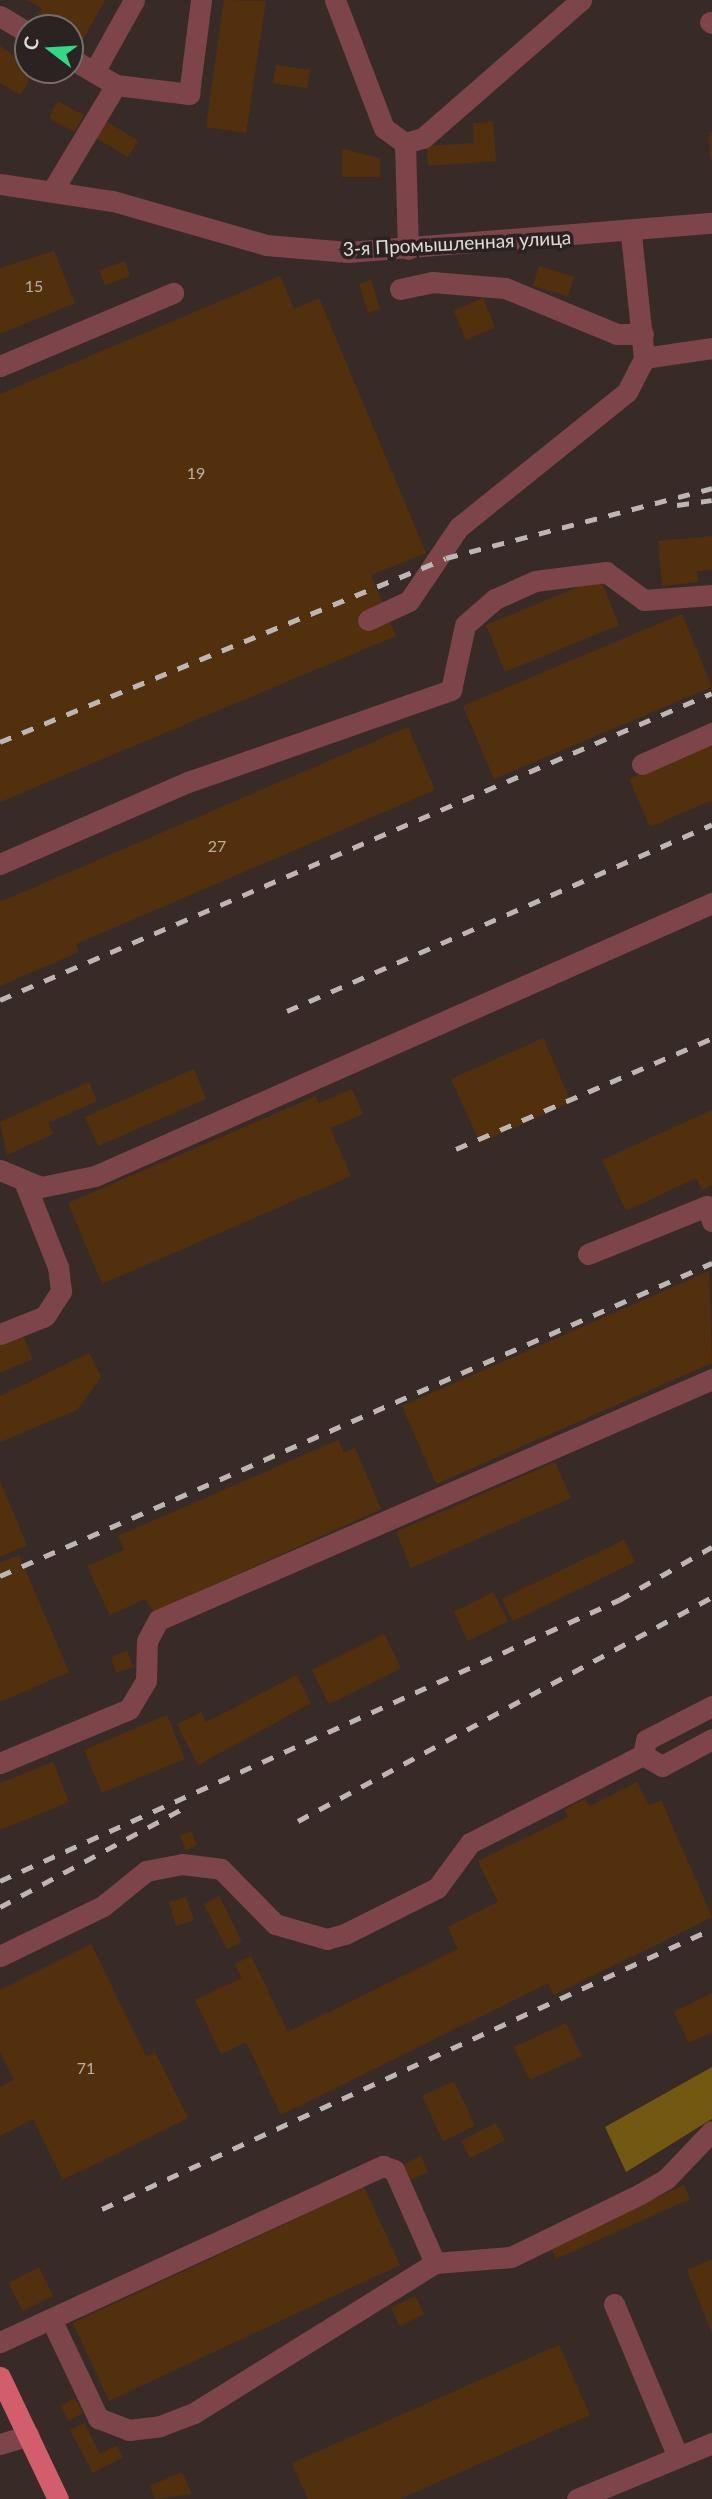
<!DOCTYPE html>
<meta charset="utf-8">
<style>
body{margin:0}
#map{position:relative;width:712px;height:2499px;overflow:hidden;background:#2b2321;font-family:Lato,sans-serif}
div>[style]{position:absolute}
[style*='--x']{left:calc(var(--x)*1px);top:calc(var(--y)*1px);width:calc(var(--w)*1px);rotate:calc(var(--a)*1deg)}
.built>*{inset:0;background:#382b27}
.forest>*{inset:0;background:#735812}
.building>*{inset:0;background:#52300e}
.minor>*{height:21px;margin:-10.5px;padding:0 10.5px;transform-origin:10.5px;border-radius:10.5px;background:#7d4449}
.major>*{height:21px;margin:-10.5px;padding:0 10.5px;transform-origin:10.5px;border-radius:10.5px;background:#d25e6b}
.rail>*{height:5px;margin-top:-2.5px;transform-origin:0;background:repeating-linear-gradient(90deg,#bcb6b4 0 12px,transparent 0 24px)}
span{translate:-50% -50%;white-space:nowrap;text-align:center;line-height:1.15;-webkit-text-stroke:7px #2b2321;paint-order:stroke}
.number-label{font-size:16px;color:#bcb0a6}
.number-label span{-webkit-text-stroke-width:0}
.street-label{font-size:19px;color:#e0dbd9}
.north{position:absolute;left:14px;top:14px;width:70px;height:70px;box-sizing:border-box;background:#2b2321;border:2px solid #736d6b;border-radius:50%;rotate:287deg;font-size:19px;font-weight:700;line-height:28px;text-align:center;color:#e0dbd9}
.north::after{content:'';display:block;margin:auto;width:24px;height:32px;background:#33d882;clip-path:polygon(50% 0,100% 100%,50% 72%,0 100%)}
</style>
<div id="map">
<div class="built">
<i style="clip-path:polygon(evenodd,0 0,712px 0,712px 2067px,605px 2127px,626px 2171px,712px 2119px,712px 2499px,0 2499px,0 0,28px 28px,70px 28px,70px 70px,28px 70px,28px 28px)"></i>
</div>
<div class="forest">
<i style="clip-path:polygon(712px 2067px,712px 2119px,626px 2172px,605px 2127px)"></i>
</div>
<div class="building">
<i style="clip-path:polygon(27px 0,105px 0,77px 50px,70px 46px,70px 28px,33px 26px,42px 8px)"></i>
<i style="clip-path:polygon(224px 0,266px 1px,246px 133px,206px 127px)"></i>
<i style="clip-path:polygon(0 46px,35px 70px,21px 95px,0 83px)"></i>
<i style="clip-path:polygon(276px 65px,310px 70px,307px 88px,273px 83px)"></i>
<i style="clip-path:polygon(58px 101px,84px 115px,74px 132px,49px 118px)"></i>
<i style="clip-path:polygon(106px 121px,138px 141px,128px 157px,96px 138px)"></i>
<i style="clip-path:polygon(493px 122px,496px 161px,428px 166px,427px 146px,474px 143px,473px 123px)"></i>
<i style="clip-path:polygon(709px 132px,712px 132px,712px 159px,710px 159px)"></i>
<i style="clip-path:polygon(342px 149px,380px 158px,380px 177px,342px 177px)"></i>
<i style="clip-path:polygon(54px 251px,75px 303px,0 334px,0 268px)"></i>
<i style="clip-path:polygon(125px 261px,130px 276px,105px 285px,99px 270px)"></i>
<i style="clip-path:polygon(539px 266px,574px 277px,568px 296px,533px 286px)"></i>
<i style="clip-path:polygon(280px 276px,294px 309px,319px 298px,426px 553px,371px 575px,396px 636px,0 802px,0 394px)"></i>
<i style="clip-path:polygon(371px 280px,380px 309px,368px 313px,359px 284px)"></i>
<i style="clip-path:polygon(483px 298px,495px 327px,466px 340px,454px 311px)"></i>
<i style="clip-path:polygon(712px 536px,712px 570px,697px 571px,698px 582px,662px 586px,658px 541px)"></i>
<i style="clip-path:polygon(600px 578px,619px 625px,505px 672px,486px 625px)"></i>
<i style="clip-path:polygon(682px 614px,712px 687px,494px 779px,463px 706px)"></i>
<i style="clip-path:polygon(408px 727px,435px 790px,76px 944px,79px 952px,0 986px,0 902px)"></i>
<i style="clip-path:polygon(712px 743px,712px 800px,650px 827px,629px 779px)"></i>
<i style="clip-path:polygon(543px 1038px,571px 1102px,480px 1143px,451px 1079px)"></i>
<i style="clip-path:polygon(194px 1069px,206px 1099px,98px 1146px,85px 1117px)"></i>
<i style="clip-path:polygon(89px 1082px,97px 1101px,48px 1123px,53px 1134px,7px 1155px,0 1122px)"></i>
<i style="clip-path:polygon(352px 1089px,363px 1114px,330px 1128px,351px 1176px,102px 1284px,68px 1203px,316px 1096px,319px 1103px)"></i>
<i style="clip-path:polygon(712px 1110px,712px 1185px,702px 1190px,696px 1178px,626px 1211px,602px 1160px)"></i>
<i style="clip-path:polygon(709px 1271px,712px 1363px,436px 1484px,402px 1406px)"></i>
<i style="clip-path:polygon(21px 1332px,33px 1359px,0 1373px,0 1341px)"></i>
<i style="clip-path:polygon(89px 1353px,101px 1377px,77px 1410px,0 1442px,0 1396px)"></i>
<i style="clip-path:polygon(338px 1440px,344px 1453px,355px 1448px,381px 1509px,154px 1612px,145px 1599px,110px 1615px,87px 1566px,124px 1550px,118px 1536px)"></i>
<i style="clip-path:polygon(555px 1462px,571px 1498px,411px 1568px,396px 1532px)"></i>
<i style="clip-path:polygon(0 1481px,27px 1545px,0 1557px)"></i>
<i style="clip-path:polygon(624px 1540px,635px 1562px,513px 1621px,502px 1599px)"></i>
<i style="clip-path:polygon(19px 1555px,69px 1672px,0 1702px,0 1563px)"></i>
<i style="clip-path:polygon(493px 1592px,508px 1621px,468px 1641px,454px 1612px)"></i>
<i style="clip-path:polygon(384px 1634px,401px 1668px,329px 1704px,312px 1670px)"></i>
<i style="clip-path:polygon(127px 1651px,133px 1667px,116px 1673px,111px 1657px)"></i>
<i style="clip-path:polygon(297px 1675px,311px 1703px,198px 1765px,177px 1724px,201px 1712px,206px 1722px)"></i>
<i style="clip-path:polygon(167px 1715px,185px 1759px,102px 1793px,84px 1750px)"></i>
<i style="clip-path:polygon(53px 1762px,69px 1802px,0 1830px,0 1783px)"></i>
<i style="clip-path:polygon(637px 1782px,649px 1806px,661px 1800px,712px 1917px,554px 1995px,548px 1983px,281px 2115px,246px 2042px,221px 2054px,195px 2000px,242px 1978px,235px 1964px,251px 1956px,288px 2032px,458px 1949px,448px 1927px,498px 1902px,478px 1861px,568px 1817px,565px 1809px,585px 1799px,589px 1806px)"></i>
<i style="clip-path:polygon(191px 1831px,197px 1845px,186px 1850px,180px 1836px)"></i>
<i style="clip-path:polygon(219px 1896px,242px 1942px,227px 1949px,204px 1904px)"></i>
<i style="clip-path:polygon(186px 1897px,194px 1920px,176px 1926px,169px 1902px)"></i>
<i style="clip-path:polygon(91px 1944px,146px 2056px,155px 2052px,188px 2118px,63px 2180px,33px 2119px,0 2136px,0 2087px,14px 2080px,0 2052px,0 1990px)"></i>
<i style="clip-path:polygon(712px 1993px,712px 2032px,689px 2043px,674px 2012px)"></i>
<i style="clip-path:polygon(566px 2023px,582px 2056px,530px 2080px,514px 2047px)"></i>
<i style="clip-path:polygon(454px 2081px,475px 2126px,443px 2141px,422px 2096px)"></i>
<i style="clip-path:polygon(496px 2123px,505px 2140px,470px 2158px,461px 2141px)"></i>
<i style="clip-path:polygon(421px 2156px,428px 2172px,398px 2186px,390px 2170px)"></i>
<i style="clip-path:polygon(684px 2185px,690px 2199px,556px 2259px,550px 2245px)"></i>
<i style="clip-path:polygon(364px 2187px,400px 2265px,109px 2401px,73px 2323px)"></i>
<i style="clip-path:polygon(712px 2259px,712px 2333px,687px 2270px)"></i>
<i style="clip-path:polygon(39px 2267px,53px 2296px,23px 2311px,8px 2283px)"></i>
<i style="clip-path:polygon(415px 2296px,424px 2314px,400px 2326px,391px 2308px)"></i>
<i style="clip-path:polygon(559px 2345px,590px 2415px,400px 2499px,308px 2499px,292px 2463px)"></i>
<i style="clip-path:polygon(75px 2398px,83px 2413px,69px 2421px,60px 2406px)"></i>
<i style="clip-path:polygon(84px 2423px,100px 2454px,117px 2445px,123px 2457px,93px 2473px,70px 2430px)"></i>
<i style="clip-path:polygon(182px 2472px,192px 2494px,155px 2499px,150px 2486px)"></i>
</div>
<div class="minor">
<i style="--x:335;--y:0;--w:137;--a:69.1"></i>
<i style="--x:384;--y:128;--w:26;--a:36"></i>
<i style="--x:405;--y:143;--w:19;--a:-16"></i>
<i style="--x:423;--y:138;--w:210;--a:-41.1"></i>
<i style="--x:0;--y:16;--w:33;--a:31"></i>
<i style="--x:710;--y:22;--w:2;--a:27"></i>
<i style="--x:70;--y:58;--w:53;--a:30.4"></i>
<i style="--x:116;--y:85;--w:74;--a:7"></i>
<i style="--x:189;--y:94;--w:95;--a:-82.7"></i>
<i style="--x:94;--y:72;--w:82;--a:-60.9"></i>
<i style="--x:405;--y:143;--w:106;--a:88.4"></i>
<i style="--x:0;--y:184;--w:114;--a:8.6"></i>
<i style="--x:113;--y:201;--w:159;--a:16"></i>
<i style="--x:266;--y:245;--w:82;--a:4.9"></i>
<i style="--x:348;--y:252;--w:365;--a:-4.6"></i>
<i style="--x:54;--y:188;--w:120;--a:-59"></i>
<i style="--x:400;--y:289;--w:33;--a:-12"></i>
<i style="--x:432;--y:282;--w:73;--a:4.7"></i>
<i style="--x:505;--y:288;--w:121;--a:22.3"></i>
<i style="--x:617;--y:334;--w:26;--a:0"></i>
<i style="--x:644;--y:358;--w:69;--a:-8.4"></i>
<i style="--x:0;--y:366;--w:188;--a:-22.9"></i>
<i style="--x:368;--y:620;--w:45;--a:-24.9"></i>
<i style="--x:409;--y:601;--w:89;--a:-56"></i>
<i style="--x:459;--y:527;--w:216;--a:-38.8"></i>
<i style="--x:627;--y:392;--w:38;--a:-63"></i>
<i style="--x:644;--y:358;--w:125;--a:-96"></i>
<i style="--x:642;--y:764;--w:77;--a:-23.9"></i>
<i style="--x:0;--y:864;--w:205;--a:-23.6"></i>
<i style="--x:188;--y:782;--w:279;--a:-19.3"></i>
<i style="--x:451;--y:690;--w:66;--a:-77.8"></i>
<i style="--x:465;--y:625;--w:40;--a:-41"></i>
<i style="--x:495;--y:599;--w:44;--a:-24.2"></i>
<i style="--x:535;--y:581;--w:72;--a:-7.2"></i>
<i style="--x:606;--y:572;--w:47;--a:36.4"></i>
<i style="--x:644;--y:600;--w:68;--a:-4.2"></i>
<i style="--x:0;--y:1170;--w:44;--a:22.5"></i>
<i style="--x:41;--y:1187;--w:55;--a:-11.5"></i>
<i style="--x:95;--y:1176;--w:675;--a:-23.87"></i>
<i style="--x:588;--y:1254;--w:128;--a:-22"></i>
<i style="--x:707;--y:1206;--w:16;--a:72"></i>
<i style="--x:0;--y:1334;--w:48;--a:-21.8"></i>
<i style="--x:45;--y:1316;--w:30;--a:-57"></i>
<i style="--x:61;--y:1291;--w:24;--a:-97"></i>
<i style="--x:58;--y:1267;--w:92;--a:-111.6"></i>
<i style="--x:712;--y:1706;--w:74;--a:152.7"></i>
<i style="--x:646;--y:1740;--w:15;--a:101"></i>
<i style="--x:643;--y:1755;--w:22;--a:30"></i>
<i style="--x:662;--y:1766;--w:57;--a:-28.4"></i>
<i style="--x:0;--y:1763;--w:140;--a:-22.7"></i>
<i style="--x:129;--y:1709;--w:33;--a:-59"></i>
<i style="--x:146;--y:1681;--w:40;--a:-88.6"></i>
<i style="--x:147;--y:1641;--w:24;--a:-62"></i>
<i style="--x:158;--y:1620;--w:604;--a:-23.51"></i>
<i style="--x:0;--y:1956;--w:114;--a:-25.9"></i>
<i style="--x:103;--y:1906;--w:55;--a:-39.1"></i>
<i style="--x:146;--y:1871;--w:37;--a:-11"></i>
<i style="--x:182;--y:1864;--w:39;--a:7"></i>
<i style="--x:221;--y:1869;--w:77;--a:45.5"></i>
<i style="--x:275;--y:1924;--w:54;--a:16.1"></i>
<i style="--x:327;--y:1939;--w:19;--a:-16"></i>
<i style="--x:345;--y:1934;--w:103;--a:-26.6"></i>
<i style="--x:437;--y:1888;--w:56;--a:-53.7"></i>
<i style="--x:470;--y:1843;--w:194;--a:-27"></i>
<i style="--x:614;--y:2304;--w:166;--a:67.3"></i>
<i style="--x:51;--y:2319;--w:110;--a:64.6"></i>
<i style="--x:98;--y:2418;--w:33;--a:21"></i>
<i style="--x:129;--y:2430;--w:31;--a:-7"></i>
<i style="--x:160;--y:2426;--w:36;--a:-21"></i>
<i style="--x:194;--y:2413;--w:284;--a:-31.9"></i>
<i style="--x:435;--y:2263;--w:76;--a:-4.5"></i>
<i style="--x:511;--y:2257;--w:144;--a:-26"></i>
<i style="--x:640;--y:2194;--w:30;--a:-30"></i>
<i style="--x:666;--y:2179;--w:66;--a:-46.2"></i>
<i style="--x:0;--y:2342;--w:422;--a:-24.7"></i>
<i style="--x:383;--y:2166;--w:12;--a:20"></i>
<i style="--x:394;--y:2170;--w:102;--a:66.2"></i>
<i style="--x:0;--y:2444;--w:30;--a:-17"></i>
<i style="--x:577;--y:2499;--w:146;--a:-22.5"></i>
</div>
<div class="major">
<i style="--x:0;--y:2377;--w:135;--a:64.6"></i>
</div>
<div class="rail">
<i style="--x:677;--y:505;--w:35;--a:-8"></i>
<i style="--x:0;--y:742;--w:482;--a:-22.4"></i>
<i style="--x:446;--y:558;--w:275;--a:-14.7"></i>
<i style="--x:0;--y:1000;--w:775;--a:-23.32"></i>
<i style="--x:287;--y:1011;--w:464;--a:-23.7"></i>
<i style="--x:456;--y:1149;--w:279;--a:-23.4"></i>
<i style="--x:0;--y:1576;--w:778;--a:-23.73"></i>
<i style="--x:298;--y:1821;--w:471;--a:-28.4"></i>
<i style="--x:0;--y:1881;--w:680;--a:-24.42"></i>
<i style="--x:619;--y:1600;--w:107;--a:-29.7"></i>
<i style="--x:0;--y:1907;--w:207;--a:-28.3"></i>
<i style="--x:102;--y:2209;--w:671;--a:-24.66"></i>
</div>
<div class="number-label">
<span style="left:34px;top:286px">15</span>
<span style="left:196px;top:473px">19</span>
<span style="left:217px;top:846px">27</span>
<span style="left:86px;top:2068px">71</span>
</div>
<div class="street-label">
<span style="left:457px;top:243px;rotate:-3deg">3-я Промышленная улица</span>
</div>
<div class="north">С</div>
</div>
